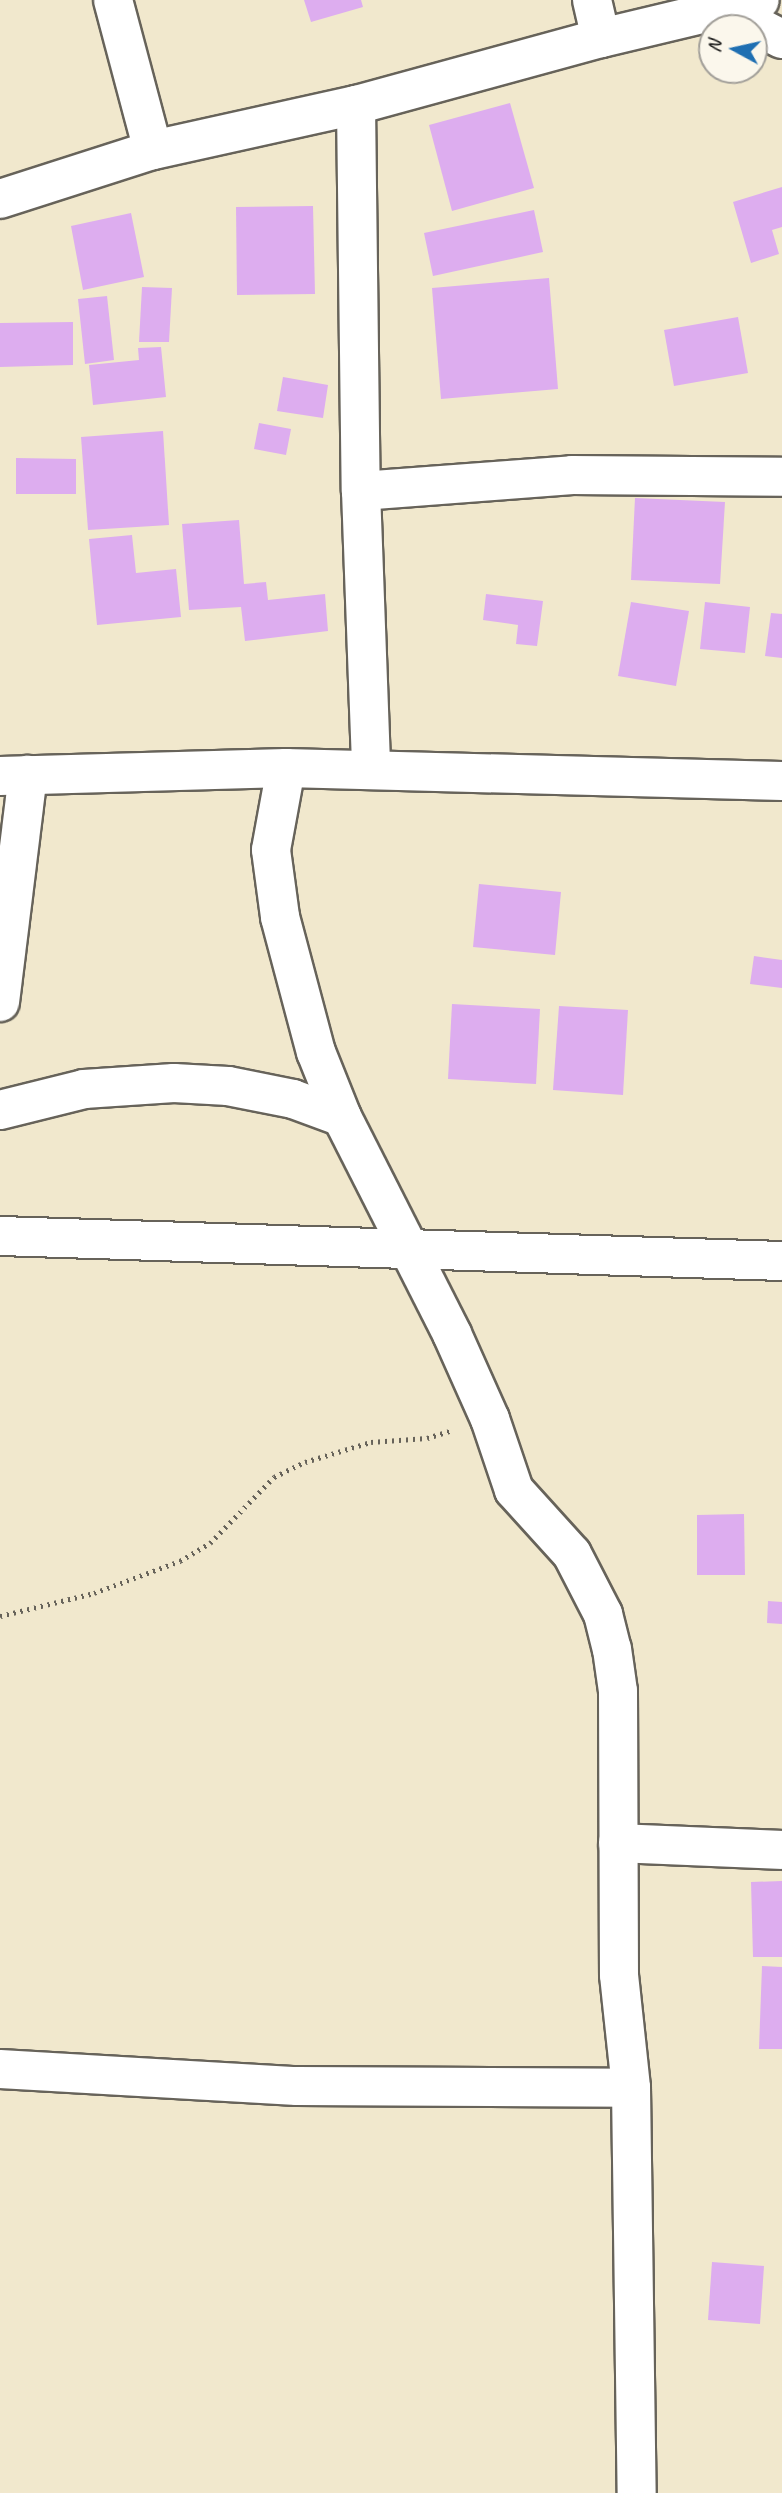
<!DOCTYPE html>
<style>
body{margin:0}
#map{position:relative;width:782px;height:2493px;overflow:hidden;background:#f1e8cd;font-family:Caveat,sans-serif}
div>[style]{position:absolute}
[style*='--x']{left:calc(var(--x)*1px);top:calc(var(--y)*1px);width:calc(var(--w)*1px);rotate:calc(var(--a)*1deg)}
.building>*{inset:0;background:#ddadef}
.path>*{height:4.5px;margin-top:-2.25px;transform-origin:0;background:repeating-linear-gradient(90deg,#67635a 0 2px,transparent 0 7px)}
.roads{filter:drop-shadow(2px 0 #67635a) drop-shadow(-2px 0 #67635a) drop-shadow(0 2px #67635a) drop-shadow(0 -2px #67635a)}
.street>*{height:38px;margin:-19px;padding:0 19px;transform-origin:19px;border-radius:19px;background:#fff}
span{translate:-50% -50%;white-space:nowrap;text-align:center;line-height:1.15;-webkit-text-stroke:7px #fbf7ec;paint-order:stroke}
.north{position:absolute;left:698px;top:14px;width:70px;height:70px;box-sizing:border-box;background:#fbf7ec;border:2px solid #a29f99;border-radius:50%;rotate:278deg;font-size:19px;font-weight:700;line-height:28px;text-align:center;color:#1c1c1c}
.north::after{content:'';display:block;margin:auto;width:24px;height:32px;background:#1f6fb2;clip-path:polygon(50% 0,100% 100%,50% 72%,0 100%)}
</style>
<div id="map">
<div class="building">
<i style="clip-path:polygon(304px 0,361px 0,363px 7px,311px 22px)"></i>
<i style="clip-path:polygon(510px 103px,534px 188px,452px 211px,429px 125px)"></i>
<i style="clip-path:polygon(782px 187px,782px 227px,772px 230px,779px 254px,751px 263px,733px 202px)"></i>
<i style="clip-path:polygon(313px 206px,315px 294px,237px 295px,236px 207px)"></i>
<i style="clip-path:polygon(534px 210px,543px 252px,433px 276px,424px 233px)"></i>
<i style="clip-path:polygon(131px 213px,144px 277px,83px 290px,71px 226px)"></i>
<i style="clip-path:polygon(549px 278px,558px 389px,441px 399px,432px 288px)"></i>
<i style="clip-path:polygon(142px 287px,172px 288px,169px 342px,139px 342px)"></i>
<i style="clip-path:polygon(107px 296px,114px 360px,85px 364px,78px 299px)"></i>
<i style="clip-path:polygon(738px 317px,748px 373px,674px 386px,664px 330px)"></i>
<i style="clip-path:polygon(73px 322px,73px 365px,0 367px,0 323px)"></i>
<i style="clip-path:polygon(161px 347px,166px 397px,93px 405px,89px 365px,139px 360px,138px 348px)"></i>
<i style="clip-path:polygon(283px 377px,328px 385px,323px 418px,277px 411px)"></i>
<i style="clip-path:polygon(259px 423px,291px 429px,286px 455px,254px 449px)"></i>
<i style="clip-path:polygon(163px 431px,169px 525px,88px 530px,81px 437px)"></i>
<i style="clip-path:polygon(16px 458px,76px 459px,76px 494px,16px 494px)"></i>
<i style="clip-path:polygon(635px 498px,725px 502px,720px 584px,631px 580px)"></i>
<i style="clip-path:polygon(239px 520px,244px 584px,266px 582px,268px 600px,325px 594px,328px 631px,245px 641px,241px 607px,189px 610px,182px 524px)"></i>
<i style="clip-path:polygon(132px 535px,136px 573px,176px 569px,181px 617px,97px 625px,89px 539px)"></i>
<i style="clip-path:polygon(486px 594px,543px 601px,537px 646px,516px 644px,518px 625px,483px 620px)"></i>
<i style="clip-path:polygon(631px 602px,689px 611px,676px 686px,618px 676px)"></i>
<i style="clip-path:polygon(705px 602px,750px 607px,745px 653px,700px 649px)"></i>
<i style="clip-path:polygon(771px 613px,782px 614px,782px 658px,765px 656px)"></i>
<i style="clip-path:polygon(479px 884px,561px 892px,555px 955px,473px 947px)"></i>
<i style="clip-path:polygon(754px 956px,782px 960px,782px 988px,750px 984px)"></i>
<i style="clip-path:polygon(452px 1004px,540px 1009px,536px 1084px,448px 1079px)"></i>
<i style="clip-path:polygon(559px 1006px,628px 1010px,623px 1095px,553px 1090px)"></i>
<i style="clip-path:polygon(744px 1514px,745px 1575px,697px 1575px,697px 1515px)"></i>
<i style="clip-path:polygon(768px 1601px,782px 1602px,782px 1624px,767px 1623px)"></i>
<i style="clip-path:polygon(782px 1881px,782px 1957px,753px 1957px,751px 1882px)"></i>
<i style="clip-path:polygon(762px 1966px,782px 1967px,782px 2049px,759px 2049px)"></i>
<i style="clip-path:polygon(712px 2262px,764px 2266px,760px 2324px,708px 2320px)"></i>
</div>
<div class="path">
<i style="--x:0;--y:1616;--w:97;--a:-13.7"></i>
<i style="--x:94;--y:1593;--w:92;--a:-20.4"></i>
<i style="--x:180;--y:1561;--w:35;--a:-31"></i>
<i style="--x:210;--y:1543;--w:92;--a:-45.9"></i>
<i style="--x:274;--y:1477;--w:34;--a:-26"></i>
<i style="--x:305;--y:1462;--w:69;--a:-16.9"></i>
<i style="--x:371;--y:1442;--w:56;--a:-4.1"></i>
<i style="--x:427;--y:1438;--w:24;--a:-17"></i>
</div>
<div class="roads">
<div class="street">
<i style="--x:113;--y:0;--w:155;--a:75.1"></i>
<i style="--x:592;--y:0;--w:39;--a:77"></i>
<i style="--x:725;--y:10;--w:64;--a:27"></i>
<i style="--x:356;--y:105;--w:386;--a:89.3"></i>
<i style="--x:361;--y:491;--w:279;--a:87.9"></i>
<i style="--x:0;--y:199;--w:161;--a:-17.8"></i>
<i style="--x:153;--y:150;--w:208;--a:-12.5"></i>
<i style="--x:356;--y:105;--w:254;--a:-15.3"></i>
<i style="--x:601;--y:38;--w:163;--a:-13.4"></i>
<i style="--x:361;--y:491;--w:212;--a:-4.3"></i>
<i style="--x:572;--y:475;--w:210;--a:0.5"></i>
<i style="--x:286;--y:768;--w:83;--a:100.4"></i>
<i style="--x:271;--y:850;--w:68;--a:82.3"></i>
<i style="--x:280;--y:917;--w:140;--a:75.1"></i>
<i style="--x:316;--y:1052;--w:70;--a:68.2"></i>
<i style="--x:342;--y:1117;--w:243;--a:63.1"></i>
<i style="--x:452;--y:1334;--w:93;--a:65.9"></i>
<i style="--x:490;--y:1419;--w:75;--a:71.3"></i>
<i style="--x:514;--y:1490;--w:86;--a:47.8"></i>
<i style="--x:572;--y:1554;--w:68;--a:62.7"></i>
<i style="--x:603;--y:1614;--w:36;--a:76"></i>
<i style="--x:612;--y:1649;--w:42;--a:81.9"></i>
<i style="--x:618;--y:1691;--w:284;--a:89.8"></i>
<i style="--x:619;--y:1975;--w:114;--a:83.9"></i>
<i style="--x:631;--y:2088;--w:405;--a:89.2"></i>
<i style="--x:0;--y:776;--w:286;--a:-1.6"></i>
<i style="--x:286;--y:768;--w:496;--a:1.5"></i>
<i style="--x:0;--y:1002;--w:229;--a:-83"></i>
<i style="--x:0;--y:1110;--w:87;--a:-14"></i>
<i style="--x:84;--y:1089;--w:90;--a:-3.8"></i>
<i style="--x:174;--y:1083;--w:54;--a:3.2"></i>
<i style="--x:228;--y:1086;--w:66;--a:11.3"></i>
<i style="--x:293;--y:1099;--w:52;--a:20.2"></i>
<i style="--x:0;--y:1236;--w:782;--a:1.83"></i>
<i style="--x:618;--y:1843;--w:164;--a:2.4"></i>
<i style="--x:0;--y:2069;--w:297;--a:3.3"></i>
<i style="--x:297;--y:2086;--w:334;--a:0.3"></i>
</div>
</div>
<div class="north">N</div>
</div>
